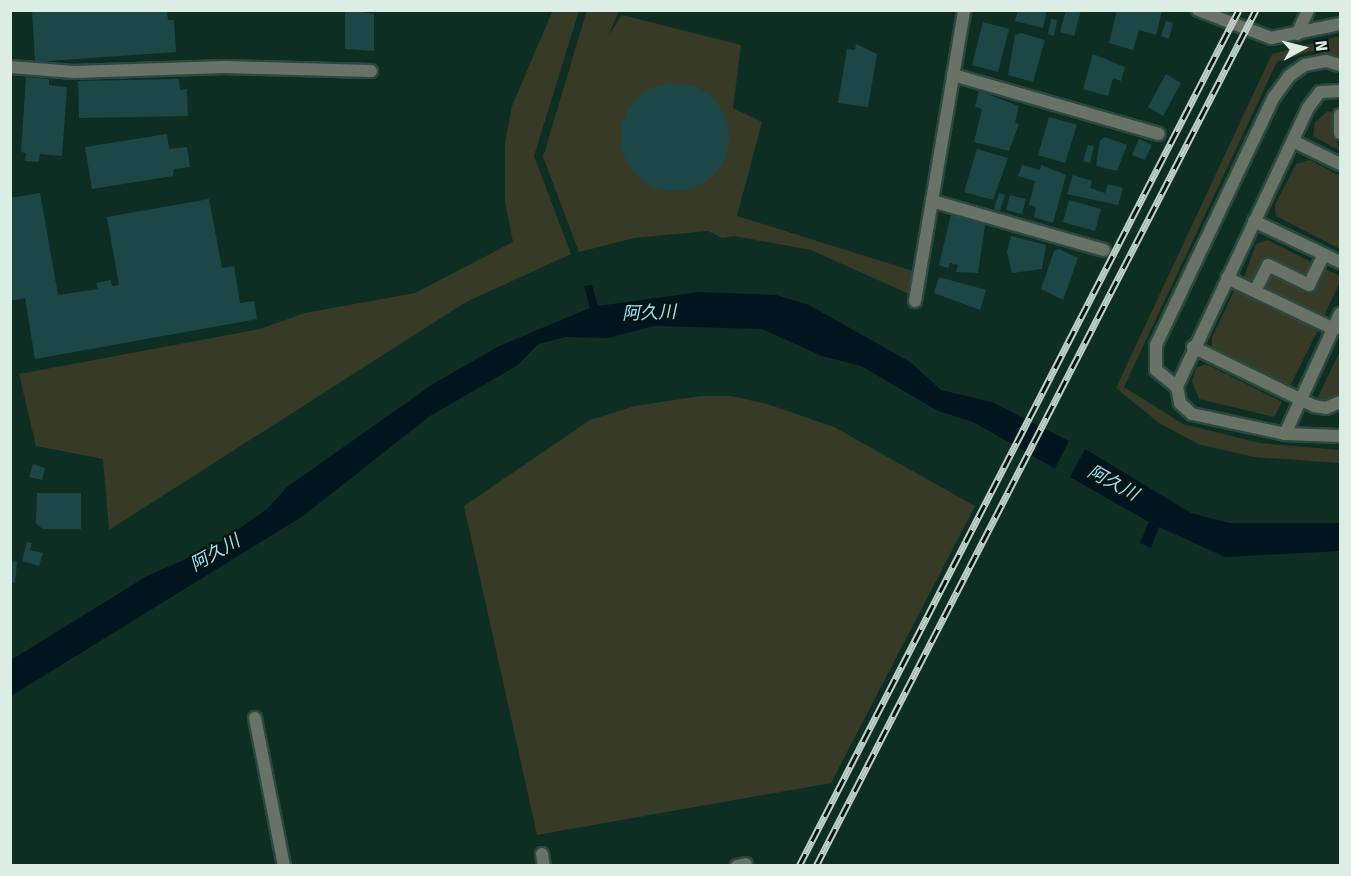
<!DOCTYPE html>
<meta charset="utf-8">
<style>
body{margin:0}
#map{position:relative;width:1351px;height:876px;overflow:hidden;background:#0e2e23;font-family:"Fira Sans","Noto Sans JP",sans-serif}
div>[style]{position:absolute}
[style*='--x']{left:calc(var(--x)*1px);top:calc(var(--y)*1px);width:calc(var(--w)*1px);rotate:calc(var(--a)*1deg)}
.green>*{inset:0;background:#373a27}
.water>*{inset:0;background:#00151e}
.pier>*{inset:0;background:#0e2e23}
.building>*{inset:0;background:#1d4747}
.round{border-radius:50%}
.roads{filter:drop-shadow(2px 0 #2b493e) drop-shadow(-2px 0 #2b493e) drop-shadow(0 2px #2b493e) drop-shadow(0 -2px #2b493e)}
.lane>*{height:12px;margin:-6px;padding:0 6px;transform-origin:6px;border-radius:6px;background:#687266}
.street>*{height:12px;margin:-6px;padding:0 6px;transform-origin:6px;border-radius:6px;background:#687266}
.rail>*{height:7px;margin-top:-3.5px;transform-origin:0;background:repeating-linear-gradient(90deg,#07130e 0 14px,#bed1c9 0 28px);box-sizing:border-box;border-block:2px solid #bed1c9}
span{translate:-50% -50%;white-space:nowrap;text-align:center;line-height:1.15;-webkit-text-stroke:4.5px #07130e;paint-order:stroke}
.water-label{font-size:18px;color:#9ee2fb;font-style:italic}
.frame{position:absolute;inset:0;border:12px solid #dcede6;pointer-events:none}
.north{position:absolute;left:1273px;top:18px;width:60px;height:60px;-webkit-text-stroke:4px #07130e;paint-order:stroke;rotate:83deg;font-size:16px;font-weight:700;line-height:24px;text-align:center;color:#dcede6}
.north::after{content:'';display:block;margin:auto;width:21px;height:27px;background:#dcede6;clip-path:polygon(50% 0,100% 100%,50% 72%,0 100%)}
</style>
<div id="map">
<div class="green">
<i style="clip-path:polygon(587px 10px,619px 11px,608px 36px,622px 15px,741px 45px,733px 108px,762px 122px,737px 216px,913px 271px,909px 294px,811px 250px,734px 236px,722px 238px,708px 231px,634px 238px,579px 252px,543px 157px)"></i>
<i style="clip-path:polygon(579px 11px,534px 156px,571px 254px,466px 302px,109px 530px,103px 459px,36px 446px,19px 374px,260px 329px,305px 313px,415px 293px,513px 242px,505px 202px,505px 143px,512px 106px,552px 12px)"></i>
<i style="clip-path:polygon(1340px 36px,1340px 61px,1312px 51px,1277px 62px,1124px 387px,1183px 424px,1260px 443px,1340px 450px,1340px 463px,1254px 457px,1198px 444px,1159px 423px,1116px 388px,1272px 54px)"></i>
<i style="clip-path:polygon(1327px 111px,1334px 113px,1333px 130px,1340px 151px,1313px 136px,1315px 123px)"></i>
<i style="clip-path:polygon(1310px 160px,1340px 176px,1340px 249px,1276px 216px,1275px 205px,1296px 164px)"></i>
<i style="clip-path:polygon(1268px 240px,1313px 263px,1306px 278px,1267px 260px,1253px 283px,1243px 280px,1256px 244px)"></i>
<i style="clip-path:polygon(1323px 268px,1340px 276px,1340px 282px,1323px 318px,1262px 289px,1273px 273px,1311px 291px)"></i>
<i style="clip-path:polygon(1236px 287px,1319px 328px,1290px 386px,1212px 347px,1212px 337px)"></i>
<i style="clip-path:polygon(1340px 351px,1340px 398px,1332px 404px,1316px 401px)"></i>
<i style="clip-path:polygon(1206px 364px,1282px 402px,1274px 417px,1199px 399px,1192px 381px,1196px 368px)"></i>
<i style="clip-path:polygon(701px 396px,731px 396px,767px 404px,834px 427px,975px 506px,831px 783px,537px 835px,464px 506px,590px 420px,635px 406px)"></i>
</div>
<div class="water">
<i style="clip-path:polygon(592px 285px,598px 306px,700px 292px,776px 295px,809px 305px,910px 362px,941px 390px,992px 402px,1085px 449px,1191px 513px,1229px 523px,1340px 523px,1340px 551px,1225px 557px,1159px 527px,1151px 548px,1140px 543px,1149px 522px,973px 422px,938px 411px,861px 366px,822px 356px,762px 329px,654px 326px,608px 338px,566px 337px,538px 344px,518px 365px,430px 416px,303px 516px,11px 696px,11px 660px,147px 576px,213px 547px,267px 509px,287px 487px,433px 384px,499px 346px,590px 308px,584px 286px)"></i>
</div>
<div class="pier">
<i style="clip-path:polygon(1070px 439px,1086px 447px,1068px 481px,1053px 472px)"></i>
</div>
<div class="building">
<i style="clip-path:polygon(32px 10px,167px 10px,168px 20px,174px 20px,176px 52px,35px 62px)"></i>
<i style="clip-path:polygon(345px 10px,374px 14px,374px 51px,345px 49px)"></i>
<i style="clip-path:polygon(1018px 10px,1047px 10px,1043px 28px,1015px 21px)"></i>
<i style="clip-path:polygon(1066px 10px,1081px 10px,1074px 36px,1060px 32px)"></i>
<i style="clip-path:polygon(1117px 10px,1162px 11px,1156px 35px,1139px 30px,1133px 50px,1109px 43px)"></i>
<i style="clip-path:polygon(1051px 19px,1057px 20px,1054px 36px,1048px 34px)"></i>
<i style="clip-path:polygon(1166px 21px,1173px 23px,1169px 39px,1161px 36px)"></i>
<i style="clip-path:polygon(983px 22px,1009px 29px,998px 72px,972px 65px)"></i>
<i style="clip-path:polygon(1021px 33px,1045px 40px,1033px 82px,1008px 75px,1015px 35px)"></i>
<i style="clip-path:polygon(856px 44px,877px 54px,868px 107px,838px 103px,847px 49px,855px 50px)"></i>
<i style="clip-path:polygon(1093px 54px,1125px 67px,1121px 81px,1113px 78px,1108px 96px,1083px 89px)"></i>
<i style="clip-path:polygon(1166px 74px,1181px 83px,1163px 116px,1148px 107px)"></i>
<i style="clip-path:polygon(26px 77px,49px 79px,49px 85px,67px 87px,62px 156px,40px 154px,39px 162px,25px 161px,26px 153px,21px 152px)"></i>
<i style="clip-path:polygon(179px 79px,180px 90px,187px 89px,188px 116px,79px 118px,78px 81px)"></i>
<i class="round" style="left:621px;top:83px;width:108px;height:108px"></i>
<i style="clip-path:polygon(979px 91px,1019px 106px,1015px 123px,1019px 124px,1009px 151px,974px 142px,982px 109px,975px 107px)"></i>
<i style="clip-path:polygon(1049px 117px,1077px 125px,1065px 163px,1038px 155px)"></i>
<i style="clip-path:polygon(167px 134px,169px 149px,187px 147px,190px 167px,174px 169px,173px 176px,92px 189px,85px 147px)"></i>
<i style="clip-path:polygon(1105px 137px,1127px 145px,1117px 171px,1096px 166px,1100px 140px)"></i>
<i style="clip-path:polygon(1139px 139px,1152px 145px,1145px 160px,1132px 155px)"></i>
<i style="clip-path:polygon(1088px 145px,1094px 146px,1090px 163px,1083px 161px)"></i>
<i style="clip-path:polygon(977px 149px,1008px 158px,993px 200px,964px 192px)"></i>
<i style="clip-path:polygon(1022px 165px,1040px 170px,1041px 165px,1066px 175px,1053px 223px,1034px 217px,1036px 207px,1029px 205px,1035px 181px,1018px 176px)"></i>
<i style="clip-path:polygon(1073px 175px,1092px 181px,1090px 188px,1105px 193px,1108px 184px,1123px 188px,1118px 205px,1067px 194px)"></i>
<i style="clip-path:polygon(40px 193px,58px 295px,98px 289px,96px 283px,111px 280px,112px 286px,119px 285px,107px 217px,209px 199px,222px 268px,234px 266px,240px 303px,254px 301px,257px 319px,35px 359px,25px 298px,10px 301px,10px 198px)"></i>
<i style="clip-path:polygon(999px 193px,1005px 195px,1000px 211px,994px 209px)"></i>
<i style="clip-path:polygon(1010px 195px,1026px 199px,1022px 214px,1006px 210px)"></i>
<i style="clip-path:polygon(1069px 200px,1101px 209px,1095px 231px,1063px 222px)"></i>
<i style="clip-path:polygon(951px 214px,985px 225px,978px 273px,956px 272px,958px 265px,950px 263px,948px 268px,939px 265px)"></i>
<i style="clip-path:polygon(1011px 236px,1046px 245px,1042px 269px,1012px 273px,1007px 252px)"></i>
<i style="clip-path:polygon(1059px 249px,1078px 258px,1063px 300px,1041px 289px,1054px 251px)"></i>
<i style="clip-path:polygon(939px 277px,986px 290px,980px 310px,934px 293px)"></i>
<i style="clip-path:polygon(33px 464px,45px 468px,42px 480px,29px 477px)"></i>
<i style="clip-path:polygon(37px 493px,81px 493px,81px 529px,43px 529px,36px 524px)"></i>
<i style="clip-path:polygon(27px 542px,32px 543px,30px 550px,43px 553px,39px 566px,22px 561px)"></i>
<i style="clip-path:polygon(10px 561px,17px 562px,15px 583px,10px 582px)"></i>
</div>
<div class="roads">
<div class="lane">
<i style="--x:1198;--y:10;--w:78;--a:21"></i>
<i style="--x:1271;--y:38;--w:70;--a:-11.5"></i>
<i style="--x:10;--y:67;--w:64;--a:4.5"></i>
<i style="--x:74;--y:72;--w:150;--a:-1.9"></i>
<i style="--x:224;--y:67;--w:147;--a:1.6"></i>
<i style="--x:953;--y:75;--w:214;--a:16"></i>
<i style="--x:1340;--y:91;--w:20;--a:177"></i>
<i style="--x:1320;--y:92;--w:20;--a:127"></i>
<i style="--x:1308;--y:108;--w:308;--a:115.2"></i>
<i style="--x:1177;--y:387;--w:16;--a:79"></i>
<i style="--x:1180;--y:403;--w:16;--a:43"></i>
<i style="--x:1192;--y:414;--w:95;--a:12.1"></i>
<i style="--x:1285;--y:434;--w:55;--a:2.1"></i>
<i style="--x:1340;--y:115;--w:18;--a:90"></i>
<i style="--x:1293;--y:141;--w:52;--a:26.1"></i>
<i style="--x:932;--y:201;--w:179;--a:15.9"></i>
<i style="--x:1254;--y:221;--w:95;--a:25.5"></i>
<i style="--x:1227;--y:278;--w:119;--a:25.5"></i>
<i style="--x:1255;--y:291;--w:29;--a:-63"></i>
<i style="--x:1268;--y:265;--w:46;--a:26"></i>
<i style="--x:1309;--y:285;--w:34;--a:-64"></i>
<i style="--x:915;--y:301;--w:295;--a:-80.4"></i>
<i style="--x:1193;--y:347;--w:135;--a:26"></i>
<i style="--x:1314;--y:406;--w:12;--a:9"></i>
<i style="--x:1326;--y:408;--w:15;--a:-23"></i>
<i style="--x:1177;--y:387;--w:27;--a:-141"></i>
<i style="--x:1156;--y:370;--w:25;--a:-90"></i>
<i style="--x:1156;--y:345;--w:275;--a:-64.6"></i>
<i style="--x:1274;--y:97;--w:26;--a:-54"></i>
<i style="--x:1289;--y:76;--w:19;--a:-35"></i>
<i style="--x:1305;--y:65;--w:21;--a:-11"></i>
<i style="--x:1326;--y:61;--w:15;--a:16"></i>
<i style="--x:1285;--y:434;--w:132;--a:-65.4"></i>
</div>
<div class="street">
<i style="--x:1297;--y:34;--w:26;--a:-65"></i>
<i style="--x:255;--y:718;--w:151;--a:78.9"></i>
<i style="--x:542;--y:854;--w:12;--a:81"></i>
<i style="--x:737;--y:866;--w:9;--a:-13"></i>
</div>
</div>
<div class="rail">
<i style="--x:799;--y:866;--w:962;--a:-62.8"></i>
<i style="--x:816;--y:866;--w:962;--a:-62.8"></i>
</div>
<div class="water-label">
<span style="left:649px;top:313px;rotate:-2deg">阿久川</span>
<span style="left:1113px;top:483px;rotate:28deg">阿久川</span>
<span style="left:215px;top:553px;rotate:-30deg">阿久川</span>
</div>
<div class="frame"></div>
<div class="north">N</div>
</div>
